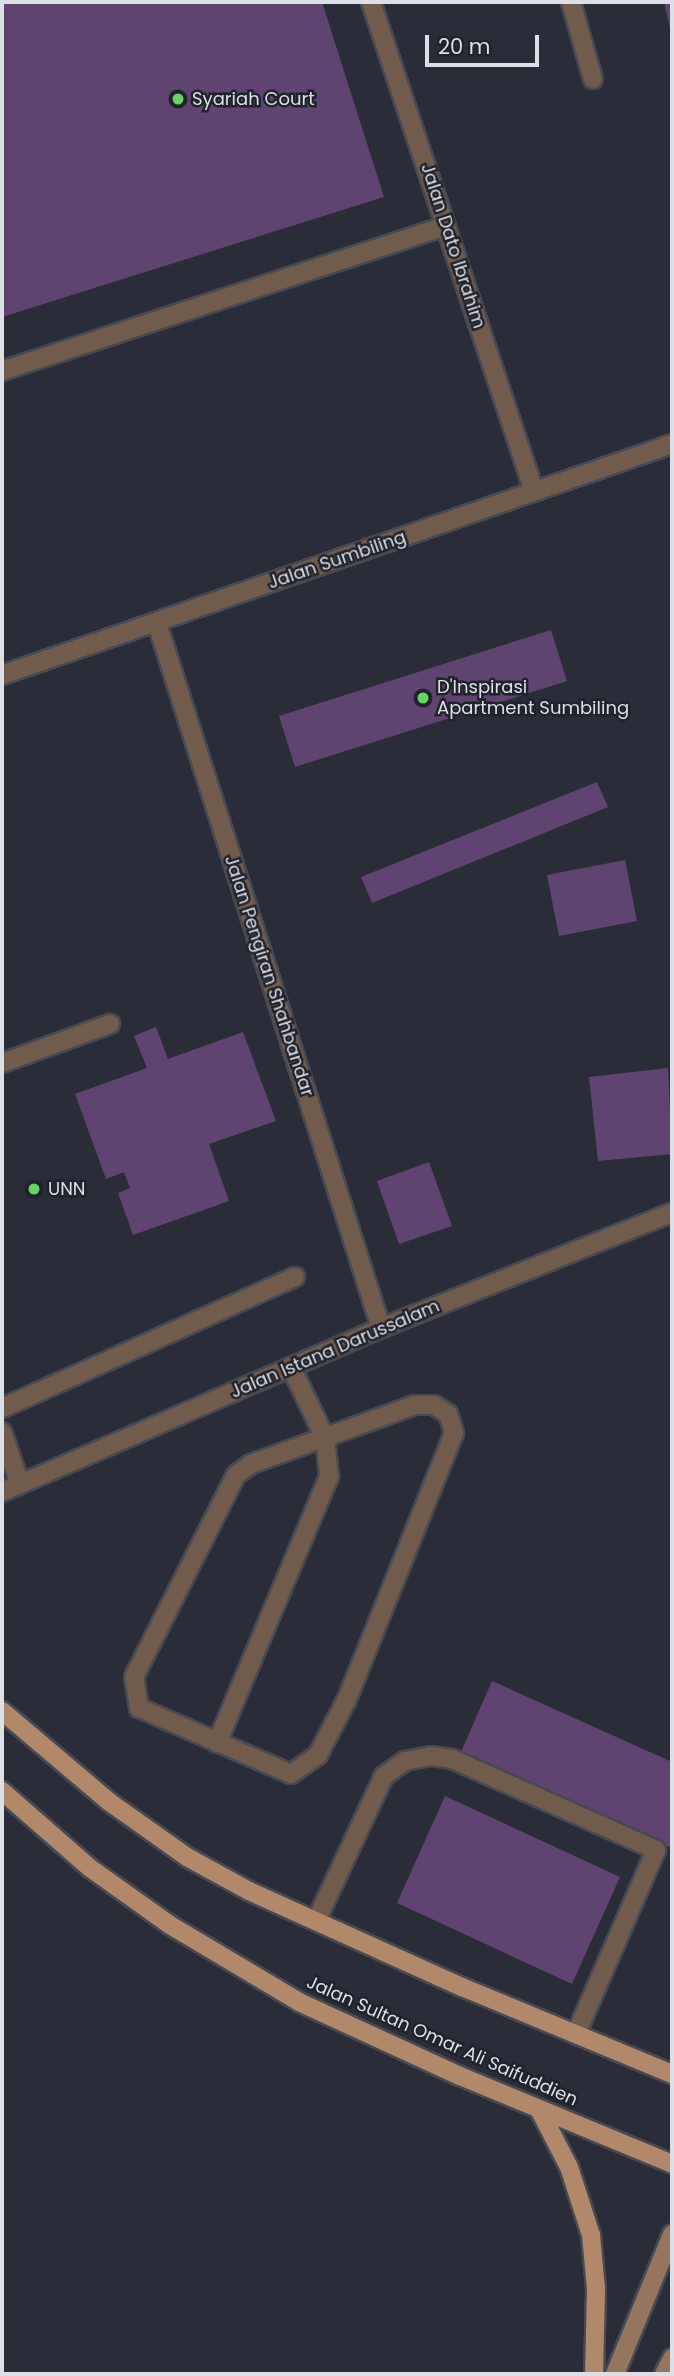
<!DOCTYPE html>
<style>
body{margin:0}
#map{position:relative;width:674px;height:2376px;overflow:hidden;background:#2a2d37;font-family:Poppins,sans-serif}
div>[style]{position:absolute}
[style*='--x']{left:calc(var(--x)*1px);top:calc(var(--y)*1px);width:calc(var(--w)*1px);rotate:calc(var(--a)*1deg)}
.building>*{inset:0;background:#5f4471}
.roads{filter:drop-shadow(2px 0 #474953) drop-shadow(-2px 0 #474953) drop-shadow(0 2px #474953) drop-shadow(0 -2px #474953)}
.service>*{height:18px;margin:-9px;padding:0 9px;transform-origin:9px;border-radius:9px;background:#705b4d}
.minor>*{height:18px;margin:-9px;padding:0 9px;transform-origin:9px;border-radius:9px;background:#705b4d}
.secondary>*{height:18px;margin:-9px;padding:0 9px;transform-origin:9px;border-radius:9px;background:#95755d}
.primary>*{height:18px;margin:-9px;padding:0 9px;transform-origin:9px;border-radius:9px;background:#b18869}
.dots>*{width:19px;height:19px;translate:-50% -50%;box-sizing:border-box;border:4px solid #20232c;border-radius:50%}
span{translate:-50% -50%;white-space:nowrap;text-align:center;line-height:1.15;-webkit-text-stroke:5px #20232c;paint-order:stroke}
.poi-label{font-size:18px;color:#dddfe6}
.left{translate:0 -50%;text-align:left}
.street-label{font-size:18px;color:#dddfe6}
.frame{position:absolute;inset:0;border:4px solid #dddfe6;pointer-events:none}
.scale{position:absolute;left:425px;top:35px;width:114px;height:32px;box-sizing:border-box;border:4px solid #dddfe6;border-top:0;padding-left:9px;font-size:21px;line-height:24px;white-space:nowrap;color:#dddfe6;-webkit-text-stroke:5px #20232c;paint-order:stroke}
</style>
<div id="map">
<div class="building">
<i style="clip-path:polygon(2px 2px,322px 2px,384px 197px,2px 317px)"></i>
<i style="clip-path:polygon(664px 2px,672px 2px,672px 32px,671px 32px)"></i>
<i style="clip-path:polygon(551px 630px,567px 681px,295px 767px,279px 716px)"></i>
<i style="clip-path:polygon(597px 782px,608px 807px,372px 903px,361px 877px)"></i>
<i style="clip-path:polygon(625px 860px,637px 921px,559px 936px,547px 875px)"></i>
<i style="clip-path:polygon(156px 1027px,168px 1059px,243px 1032px,276px 1121px,209px 1144px,229px 1201px,133px 1235px,118px 1193px,130px 1188px,124px 1172px,106px 1179px,75px 1094px,147px 1068px,134px 1036px)"></i>
<i style="clip-path:polygon(668px 1068px,672px 1154px,598px 1161px,589px 1077px)"></i>
<i style="clip-path:polygon(429px 1162px,452px 1226px,399px 1244px,377px 1181px)"></i>
<i style="clip-path:polygon(492px 1681px,672px 1762px,672px 1848px,461px 1752px)"></i>
<i style="clip-path:polygon(445px 1796px,620px 1877px,572px 1984px,397px 1903px)"></i>
</div>
<div class="roads">
<div class="service">
<i style="--x:571;--y:2;--w:80;--a:74.1"></i>
<i style="--x:2;--y:371;--w:467;--a:-18.1"></i>
<i style="--x:2;--y:1063;--w:115;--a:-19.9"></i>
<i style="--x:415;--y:1405;--w:19;--a:0"></i>
<i style="--x:434;--y:1405;--w:17;--a:33"></i>
<i style="--x:448;--y:1414;--w:20;--a:72"></i>
<i style="--x:454;--y:1433;--w:289;--a:111.9"></i>
<i style="--x:346;--y:1701;--w:61;--a:117.4"></i>
<i style="--x:318;--y:1755;--w:33;--a:145"></i>
<i style="--x:291;--y:1774;--w:166;--a:-156.5"></i>
<i style="--x:139;--y:1708;--w:31;--a:-99"></i>
<i style="--x:134;--y:1677;--w:226;--a:-63.2"></i>
<i style="--x:236;--y:1475;--w:19;--a:-36"></i>
<i style="--x:251;--y:1464;--w:174;--a:-19.8"></i>
<i style="--x:2;--y:1408;--w:321;--a:-24.1"></i>
<i style="--x:2;--y:1432;--w:55;--a:70.9"></i>
<i style="--x:217;--y:1743;--w:290;--a:-67.2"></i>
<i style="--x:329;--y:1476;--w:38;--a:-96"></i>
<i style="--x:325;--y:1438;--w:79;--a:-115.6"></i>
<i style="--x:316;--y:1921;--w:160;--a:-64.9"></i>
<i style="--x:384;--y:1776;--w:26;--a:-36"></i>
<i style="--x:405;--y:1761;--w:26;--a:-11"></i>
<i style="--x:431;--y:1756;--w:21;--a:8"></i>
<i style="--x:452;--y:1759;--w:223;--a:24"></i>
<i style="--x:656;--y:1850;--w:201;--a:113.5"></i>
</div>
<div class="minor">
<i style="--x:371;--y:2;--w:515;--a:71.57"></i>
<i style="--x:157;--y:623;--w:740;--a:72.37"></i>
<i style="--x:2;--y:675;--w:709;--a:-19.02"></i>
<i style="--x:2;--y:1492;--w:413;--a:-23.4"></i>
<i style="--x:381;--y:1328;--w:313;--a:-21.6"></i>
</div>
<div class="secondary">
<i style="--x:615;--y:2374;--w:151;--a:-67.8"></i>
<i style="--x:664;--y:2374;--w:18;--a:-63"></i>
</div>
<div class="primary">
<i style="--x:2;--y:1711;--w:139;--a:40.3"></i>
<i style="--x:108;--y:1801;--w:97;--a:35.3"></i>
<i style="--x:187;--y:1857;--w:71;--a:28.7"></i>
<i style="--x:249;--y:1891;--w:234;--a:24.3"></i>
<i style="--x:462;--y:1987;--w:227;--a:22.5"></i>
<i style="--x:2;--y:1791;--w:117;--a:41.2"></i>
<i style="--x:90;--y:1868;--w:98;--a:35.5"></i>
<i style="--x:170;--y:1925;--w:150;--a:30.8"></i>
<i style="--x:299;--y:2002;--w:177;--a:24.7"></i>
<i style="--x:460;--y:2076;--w:230;--a:22.5"></i>
<i style="--x:539;--y:2109;--w:65;--a:62.7"></i>
<i style="--x:569;--y:2167;--w:71;--a:72.1"></i>
<i style="--x:591;--y:2235;--w:54;--a:84.7"></i>
<i style="--x:596;--y:2289;--w:85;--a:91.3"></i>
</div>
</div>
<div class="dots">
<i style="left:178px;top:99px;background:#65d467"></i>
<i style="left:423px;top:698px;background:#65d467"></i>
<i style="left:34px;top:1189px;background:#65d467"></i>
</div>
<div class="poi-label">
<span class="left" style="left:192px;top:99px">Syariah Court</span>
<span class="left" style="left:437px;top:698px">D'Inspirasi<br>Apartment Sumbiling</span>
<span class="left" style="left:48px;top:1189px">UNN</span>
</div>
<div class="street-label">
<span style="left:453px;top:246px;rotate:72deg">Jalan Dato Ibrahim</span>
<span style="left:337px;top:560px;rotate:-19deg">Jalan Sumbiling</span>
<span style="left:269px;top:976px;rotate:72deg">Jalan Pengiran Shahbandar</span>
<span style="left:335px;top:1349px;rotate:-23deg">Jalan Istana Darussalam</span>
<span style="left:442px;top:2041px;rotate:24deg">Jalan Sultan Omar Ali Saifuddien</span>
</div>
<div class="frame"></div>
<div class="scale">20 m</div>
</div>
